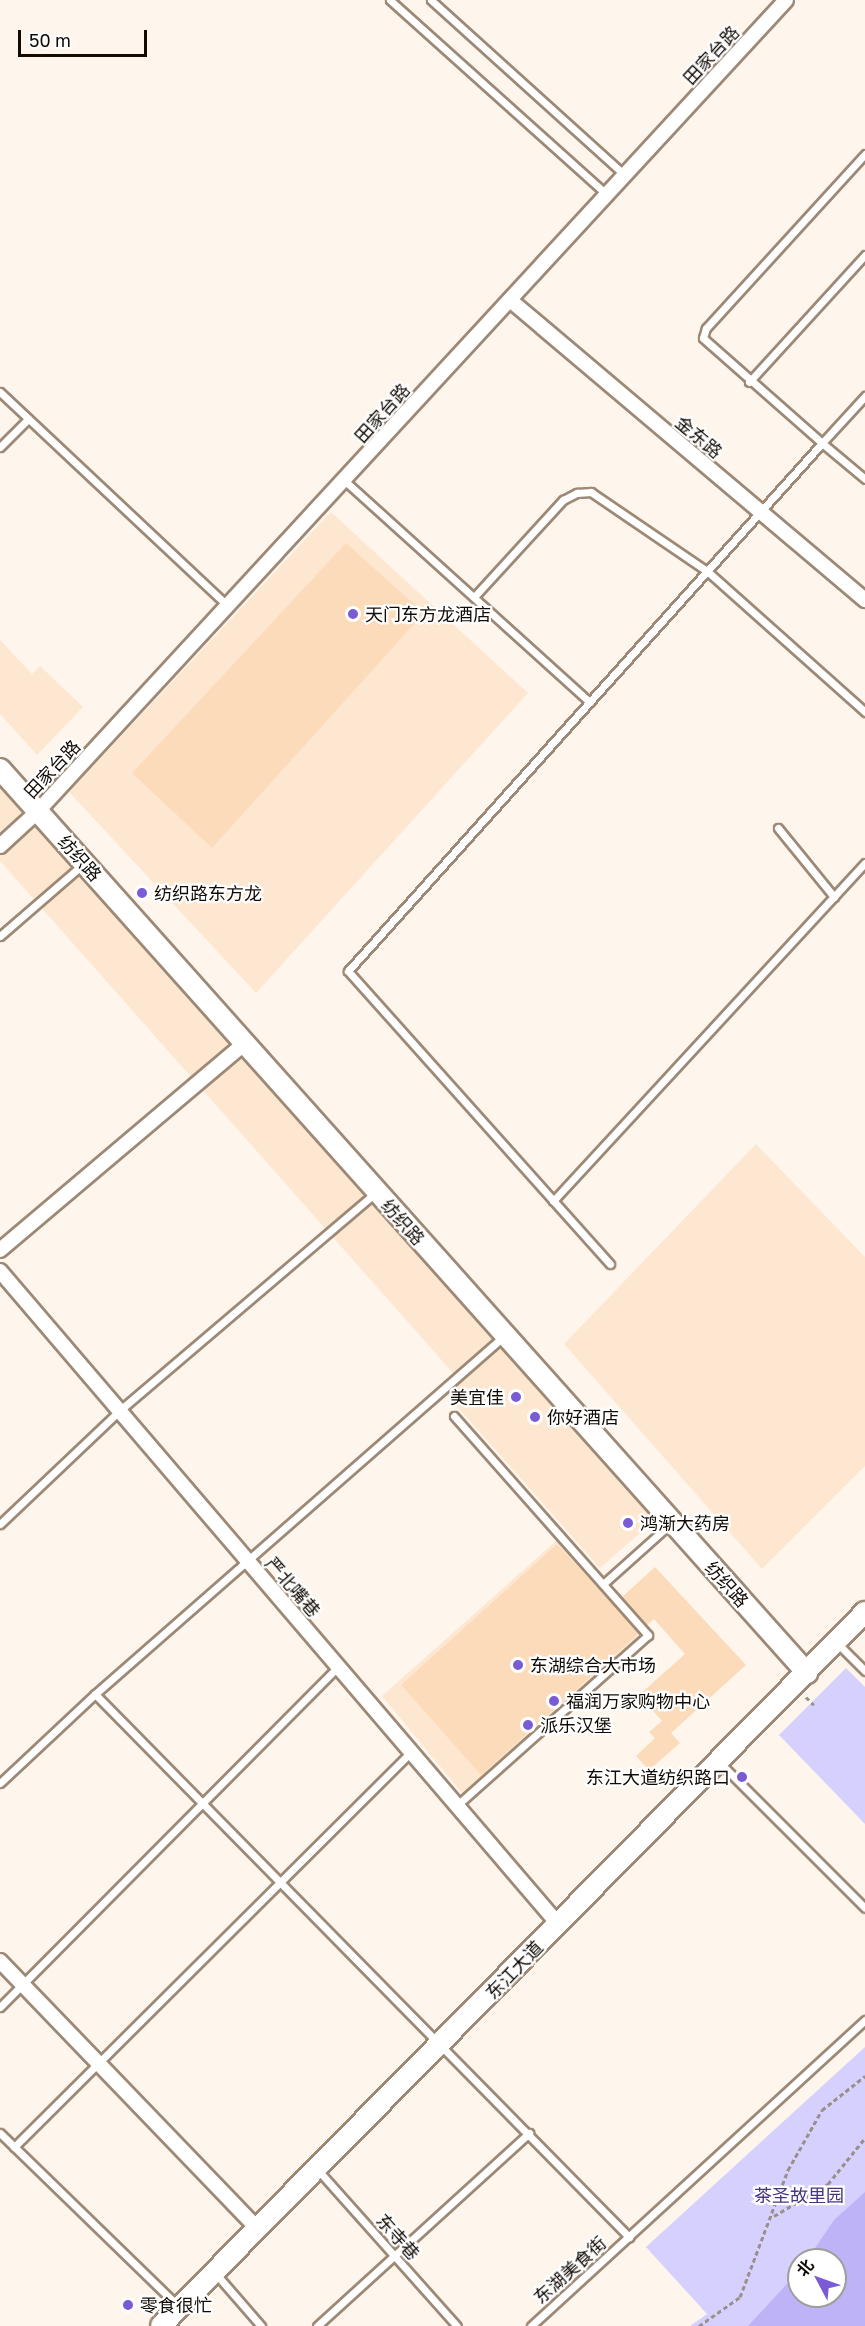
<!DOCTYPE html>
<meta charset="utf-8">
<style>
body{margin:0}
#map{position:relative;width:865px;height:2326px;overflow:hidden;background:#fef5ed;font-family:"Golos Text","Noto Sans SC",sans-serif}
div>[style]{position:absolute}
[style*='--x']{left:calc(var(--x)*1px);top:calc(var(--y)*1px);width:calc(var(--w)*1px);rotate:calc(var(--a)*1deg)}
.built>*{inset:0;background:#fee7d1}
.green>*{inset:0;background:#d5d0fd}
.water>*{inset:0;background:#bdb3f6}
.building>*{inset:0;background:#fcdbbb}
.path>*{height:3px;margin-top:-1.5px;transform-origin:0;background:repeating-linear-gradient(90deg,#989089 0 4.5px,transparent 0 7.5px)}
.roads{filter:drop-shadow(2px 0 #9d8975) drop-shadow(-2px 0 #9d8975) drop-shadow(0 2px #9d8975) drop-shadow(0 -2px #9d8975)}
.lane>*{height:7px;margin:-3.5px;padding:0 3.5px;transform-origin:3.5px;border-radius:3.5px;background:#fff}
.street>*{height:14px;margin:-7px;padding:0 7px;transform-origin:7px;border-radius:7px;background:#fff}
.secondary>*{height:20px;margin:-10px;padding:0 10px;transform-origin:10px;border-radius:10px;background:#fff}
.dots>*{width:16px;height:16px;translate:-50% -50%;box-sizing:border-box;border:3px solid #fff;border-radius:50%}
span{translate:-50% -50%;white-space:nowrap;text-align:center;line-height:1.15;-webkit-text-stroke:4.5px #fff;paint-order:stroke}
.street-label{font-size:18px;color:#120b05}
.poi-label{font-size:18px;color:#120b05}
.left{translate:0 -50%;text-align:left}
.right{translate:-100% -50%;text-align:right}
.park-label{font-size:18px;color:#473582}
.north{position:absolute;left:787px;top:2248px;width:60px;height:60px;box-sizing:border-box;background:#fff;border:2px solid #a09d9b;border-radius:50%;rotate:311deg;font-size:16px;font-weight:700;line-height:24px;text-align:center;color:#120b05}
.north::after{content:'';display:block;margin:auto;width:21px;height:27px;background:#785bd5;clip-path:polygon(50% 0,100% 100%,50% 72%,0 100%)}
.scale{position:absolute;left:18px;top:30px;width:129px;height:27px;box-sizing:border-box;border:3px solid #120b05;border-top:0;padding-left:8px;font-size:18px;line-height:21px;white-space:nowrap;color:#120b05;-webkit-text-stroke:4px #fff;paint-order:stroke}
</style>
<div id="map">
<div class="built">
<i style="clip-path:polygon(331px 512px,528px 693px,256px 993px,69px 792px)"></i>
<i style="clip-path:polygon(0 640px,32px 674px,40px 666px,83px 707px,37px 755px,0 714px)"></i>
<i style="clip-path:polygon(0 785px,494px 1337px,453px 1373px,0 861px)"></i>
<i style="clip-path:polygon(756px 1144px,865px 1257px,865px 1466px,762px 1569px,564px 1344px)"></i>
<i style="clip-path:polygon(501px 1346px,657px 1518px,600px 1568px,446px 1394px)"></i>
<i style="clip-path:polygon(565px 1533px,655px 1634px,468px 1800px,382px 1696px)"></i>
</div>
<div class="green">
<i style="clip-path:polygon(846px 1668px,865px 1687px,865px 1824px,779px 1735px)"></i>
<i style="clip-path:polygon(evenodd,865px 2047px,865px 2326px,690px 2326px,707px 2314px,646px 2247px,865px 2047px,799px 2260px,835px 2260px,835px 2296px,799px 2296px,799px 2260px)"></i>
</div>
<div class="water">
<i style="clip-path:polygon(865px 2192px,865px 2326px,748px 2326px,799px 2271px,799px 2296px,835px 2296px,835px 2260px,807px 2260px,834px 2220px)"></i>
</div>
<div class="building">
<i style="clip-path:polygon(346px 543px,424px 613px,212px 848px,132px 773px)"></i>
<i style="clip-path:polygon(557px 1544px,639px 1633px,481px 1775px,401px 1685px)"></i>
<i style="clip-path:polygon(655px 1567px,746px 1665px,671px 1733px,680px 1743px,649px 1770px,636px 1756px,655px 1738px,649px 1732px,662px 1721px,639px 1695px,685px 1654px,654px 1619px,647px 1625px,622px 1597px)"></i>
</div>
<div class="path">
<i style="--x:806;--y:1697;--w:11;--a:45"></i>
<i style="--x:774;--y:2216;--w:63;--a:-30.7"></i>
<i style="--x:828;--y:2184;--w:59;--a:-51.2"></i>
<i style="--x:699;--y:2326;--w:50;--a:-35.3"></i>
<i style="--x:740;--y:2297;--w:136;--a:-69.3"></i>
<i style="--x:788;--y:2170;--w:69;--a:-60.5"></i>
<i style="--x:822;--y:2110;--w:55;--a:-38.3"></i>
</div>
<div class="roads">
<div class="lane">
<i style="--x:390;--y:0;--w:292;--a:41.9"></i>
<i style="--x:431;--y:0;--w:261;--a:42.1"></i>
<i style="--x:865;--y:154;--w:236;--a:132.4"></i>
<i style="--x:706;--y:328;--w:10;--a:107"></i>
<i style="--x:703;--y:338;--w:159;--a:41.4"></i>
<i style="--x:822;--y:443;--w:64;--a:-47.5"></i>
<i style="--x:749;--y:382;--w:172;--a:-47.6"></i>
<i style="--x:0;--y:392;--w:313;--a:43.2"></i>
<i style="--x:0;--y:447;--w:40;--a:-45"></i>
<i style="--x:345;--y:481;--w:330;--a:42.1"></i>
<i style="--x:474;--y:597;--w:132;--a:-47.5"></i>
<i style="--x:563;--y:500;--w:16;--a:-27"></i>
<i style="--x:577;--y:493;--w:14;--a:-4"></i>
<i style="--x:591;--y:492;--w:140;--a:34.3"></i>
<i style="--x:707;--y:571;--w:212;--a:41.7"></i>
<i style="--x:778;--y:828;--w:89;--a:50.9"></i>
<i style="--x:0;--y:936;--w:108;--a:-40.9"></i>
<i style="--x:553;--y:1201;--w:460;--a:-47.3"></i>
<i style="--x:610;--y:1264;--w:393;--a:-131.8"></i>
<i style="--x:348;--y:971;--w:710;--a:-48.08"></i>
<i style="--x:822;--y:443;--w:56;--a:39.9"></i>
<i style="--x:504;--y:1336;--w:544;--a:138.8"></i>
<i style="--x:95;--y:1694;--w:762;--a:45.48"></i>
<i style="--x:454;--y:1416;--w:293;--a:48.5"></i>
<i style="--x:648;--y:1635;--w:256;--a:138.3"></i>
<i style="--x:0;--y:1524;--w:164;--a:-43.5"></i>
<i style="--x:119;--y:1411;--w:338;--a:-40.4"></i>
<i style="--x:603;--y:1584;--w:90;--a:-41.8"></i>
<i style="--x:838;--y:1644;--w:38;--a:45"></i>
<i style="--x:719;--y:1762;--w:206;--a:45"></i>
<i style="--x:0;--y:1783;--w:130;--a:-43.1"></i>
<i style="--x:0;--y:2007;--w:479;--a:-45.2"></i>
<i style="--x:0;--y:2133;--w:248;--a:44.2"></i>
<i style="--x:14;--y:2147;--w:560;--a:-44.86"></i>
<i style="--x:317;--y:2169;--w:210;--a:48.3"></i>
<i style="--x:216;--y:2274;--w:69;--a:49.1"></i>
<i style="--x:317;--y:2326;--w:287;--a:-42.3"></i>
<i style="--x:531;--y:2326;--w:453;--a:-42.5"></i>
</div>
<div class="street">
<i style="--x:510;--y:300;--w:465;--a:40.2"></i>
<i style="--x:0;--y:846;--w:52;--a:-42.6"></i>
<i style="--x:38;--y:811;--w:1103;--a:-47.31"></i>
<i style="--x:0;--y:1250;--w:319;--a:-40.2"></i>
<i style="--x:0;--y:1271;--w:860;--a:49.48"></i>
<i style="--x:0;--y:1961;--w:372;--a:46.1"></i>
</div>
<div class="secondary">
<i style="--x:0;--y:769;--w:1212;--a:48.24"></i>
<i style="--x:161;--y:2326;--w:1003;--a:-45.4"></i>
</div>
</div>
<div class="dots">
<i style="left:353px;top:614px;background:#785bd5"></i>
<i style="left:142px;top:893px;background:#785bd5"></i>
<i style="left:516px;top:1397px;background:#785bd5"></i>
<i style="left:535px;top:1417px;background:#785bd5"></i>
<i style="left:628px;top:1523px;background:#785bd5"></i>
<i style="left:518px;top:1665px;background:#785bd5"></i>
<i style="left:554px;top:1701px;background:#785bd5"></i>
<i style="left:528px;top:1725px;background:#785bd5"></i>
<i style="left:742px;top:1777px;background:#785bd5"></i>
<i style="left:128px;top:2305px;background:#785bd5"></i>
</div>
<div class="street-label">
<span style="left:711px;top:55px;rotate:-47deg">田家台路</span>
<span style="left:382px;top:413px;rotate:-48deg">田家台路</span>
<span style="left:699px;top:437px;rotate:40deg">金东路</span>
<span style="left:52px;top:769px;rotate:-47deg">田家台路</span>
<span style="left:80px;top:858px;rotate:48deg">纺织路</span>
<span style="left:403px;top:1222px;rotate:48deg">纺织路</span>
<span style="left:727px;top:1584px;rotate:48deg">纺织路</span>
<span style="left:293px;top:1587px;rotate:49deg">严北嘴巷</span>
<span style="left:514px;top:1970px;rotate:-46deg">东江大道</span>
<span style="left:398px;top:2237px;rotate:48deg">东寺巷</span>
<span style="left:570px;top:2270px;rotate:-42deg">东湖美食街</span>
</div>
<div class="poi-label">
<span class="left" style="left:365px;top:614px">天门东方龙酒店</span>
<span class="left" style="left:154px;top:893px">纺织路东方龙</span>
<span class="right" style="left:504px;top:1397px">美宜佳</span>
<span class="left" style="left:547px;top:1417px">你好酒店</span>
<span class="left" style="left:640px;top:1523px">鸿渐大药房</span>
<span class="left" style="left:530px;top:1665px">东湖综合大市场</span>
<span class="left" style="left:566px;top:1701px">福润万家购物中心</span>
<span class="left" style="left:540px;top:1725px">派乐汉堡</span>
<span class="right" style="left:730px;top:1777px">东江大道纺织路口</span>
<span class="left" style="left:140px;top:2305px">零食很忙</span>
</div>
<div class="park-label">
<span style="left:799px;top:2195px">茶圣故里园</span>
</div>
<div class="north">北</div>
<div class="scale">50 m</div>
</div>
